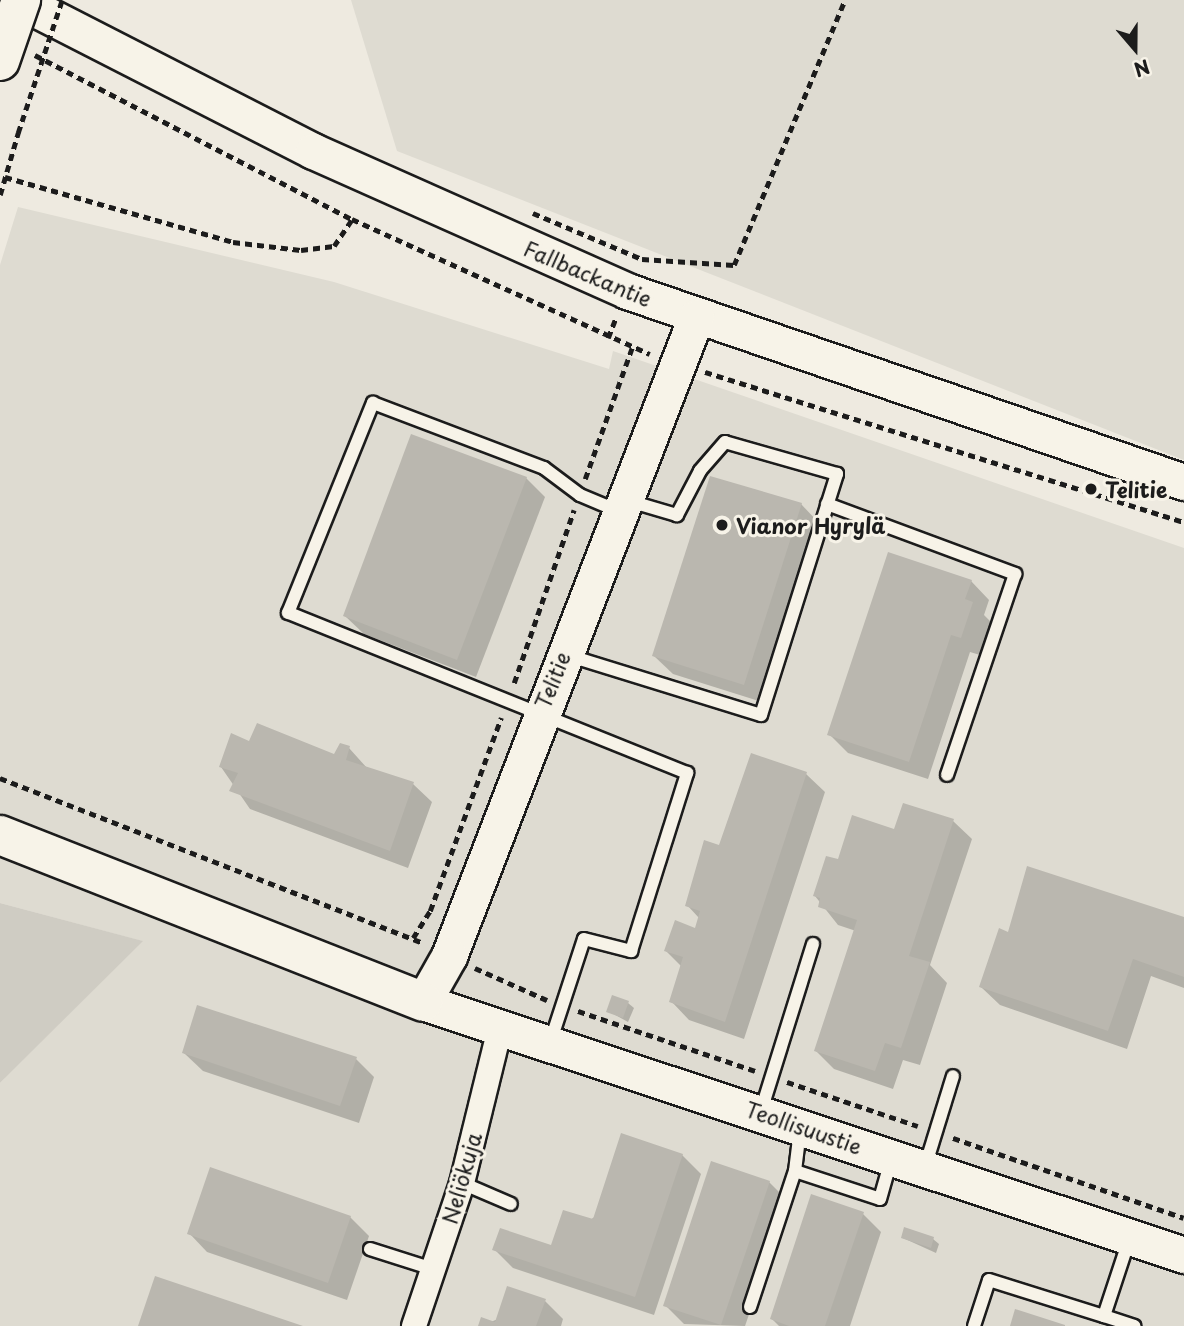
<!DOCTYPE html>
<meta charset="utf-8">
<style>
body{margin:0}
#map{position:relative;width:1184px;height:1326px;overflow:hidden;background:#eeeae0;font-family:"Playpen Sans",sans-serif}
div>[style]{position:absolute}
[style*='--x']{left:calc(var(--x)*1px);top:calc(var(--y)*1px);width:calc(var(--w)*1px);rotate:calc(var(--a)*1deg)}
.built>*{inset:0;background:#dedbd1}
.green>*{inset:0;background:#cfccc3}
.shadow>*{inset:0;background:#0003}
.building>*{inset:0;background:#bab7af}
.path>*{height:4.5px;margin-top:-2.25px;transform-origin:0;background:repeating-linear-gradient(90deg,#1c1c1c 0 7px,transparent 0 12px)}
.roads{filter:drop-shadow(2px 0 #1c1c1c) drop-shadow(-2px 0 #1c1c1c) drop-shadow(0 2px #1c1c1c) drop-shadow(0 -2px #1c1c1c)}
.lane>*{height:12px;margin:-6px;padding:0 6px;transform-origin:6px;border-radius:6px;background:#f7f3e8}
.street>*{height:24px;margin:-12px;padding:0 12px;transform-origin:12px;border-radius:12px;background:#f7f3e8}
.secondary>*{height:35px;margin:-17.5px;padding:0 17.5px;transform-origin:17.5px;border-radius:17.5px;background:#f7f3e8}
.primary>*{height:38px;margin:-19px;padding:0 19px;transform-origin:19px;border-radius:19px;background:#f7f3e8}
.path-bridge>*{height:4.5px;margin-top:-2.25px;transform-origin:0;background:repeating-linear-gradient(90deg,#1c1c1c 0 7px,transparent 0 12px)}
.bridges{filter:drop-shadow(2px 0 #1c1c1c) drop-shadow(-2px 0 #1c1c1c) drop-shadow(0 2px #1c1c1c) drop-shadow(0 -2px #1c1c1c)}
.primary-bridge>*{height:38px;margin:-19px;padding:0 19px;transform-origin:19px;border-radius:19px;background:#f7f3e8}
.dots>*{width:19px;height:19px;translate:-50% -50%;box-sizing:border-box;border:4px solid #f7f3e8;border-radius:50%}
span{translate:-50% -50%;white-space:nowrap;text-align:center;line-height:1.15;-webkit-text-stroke:6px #f7f3e8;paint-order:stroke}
.street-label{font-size:21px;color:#1c1c1c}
.poi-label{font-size:21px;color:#1c1c1c;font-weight:700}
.left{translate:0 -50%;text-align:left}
.north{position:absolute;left:1100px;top:14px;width:70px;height:70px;-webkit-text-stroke:5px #f7f3e8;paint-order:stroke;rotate:160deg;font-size:19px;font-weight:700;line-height:28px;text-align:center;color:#1c1c1c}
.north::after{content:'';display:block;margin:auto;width:24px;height:32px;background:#1c1c1c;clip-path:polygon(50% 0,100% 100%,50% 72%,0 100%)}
</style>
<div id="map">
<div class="built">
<i style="clip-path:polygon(351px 0,1184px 0,1184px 460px,397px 151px)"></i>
<i style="clip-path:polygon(18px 207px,334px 282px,609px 369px,613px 351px,1184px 548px,1184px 1326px,0 1326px,0 1083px,142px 941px,0 903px,0 265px)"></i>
</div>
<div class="green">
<i style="clip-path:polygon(0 903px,143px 941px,0 1083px)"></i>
</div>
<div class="shadow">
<i style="clip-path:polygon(526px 478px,545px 497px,476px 677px,364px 634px,345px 616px)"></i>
<i style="clip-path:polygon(801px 504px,819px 523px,762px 702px,673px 674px,654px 656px)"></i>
<i style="clip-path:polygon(971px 581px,989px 600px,984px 615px,991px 622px,980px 655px,970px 652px,928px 779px,848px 753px,829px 734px)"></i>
<i style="clip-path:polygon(250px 743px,335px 756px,349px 748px,367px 768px,413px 784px,432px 802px,408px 868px,250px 809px,221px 767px)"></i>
<i style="clip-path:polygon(806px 774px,825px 792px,744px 1039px,689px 1020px,671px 1001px,682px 967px,666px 951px,696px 930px,699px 918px,687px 905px,720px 847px)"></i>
<i style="clip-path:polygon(953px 821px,972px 839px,930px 965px,947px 983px,920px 1065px,903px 1060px,893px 1089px,834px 1069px,816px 1051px,856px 931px,838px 925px,815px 896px,839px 861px,895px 831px)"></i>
<i style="clip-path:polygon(1184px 919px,1184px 988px,1151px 976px,1127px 1049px,1000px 1005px,981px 987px,1009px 934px)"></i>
<i style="clip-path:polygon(628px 1003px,634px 1008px,628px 1022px,608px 1011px)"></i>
<i style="clip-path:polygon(184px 1053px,356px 1059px,374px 1077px,359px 1123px,203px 1071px)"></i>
<i style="clip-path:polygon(682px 1155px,701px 1174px,654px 1315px,513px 1268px,494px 1249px,552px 1247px)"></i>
<i style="clip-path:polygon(769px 1182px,788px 1201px,745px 1326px,684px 1324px,665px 1305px)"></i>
<i style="clip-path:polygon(863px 1214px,881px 1232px,850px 1326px,779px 1326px,772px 1319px)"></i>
<i style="clip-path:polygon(350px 1217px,369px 1236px,347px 1300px,207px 1252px,189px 1233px)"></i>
<i style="clip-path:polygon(903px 1238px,933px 1239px,939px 1244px,936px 1253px)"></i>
<i style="clip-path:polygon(545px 1301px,563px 1319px,561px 1326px,480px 1326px)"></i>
</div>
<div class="building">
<i style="clip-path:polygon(411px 434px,527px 477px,457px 660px,343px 616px)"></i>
<i style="clip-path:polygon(710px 476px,802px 503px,744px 685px,652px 656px)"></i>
<i style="clip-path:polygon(888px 552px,972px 580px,965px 599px,973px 602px,961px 638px,951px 635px,909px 762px,827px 735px)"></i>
<i style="clip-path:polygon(257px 723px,334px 754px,340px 743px,350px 746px,346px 760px,414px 782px,390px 851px,229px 791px,238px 773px,219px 767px,231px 733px,249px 741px)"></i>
<i style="clip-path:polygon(751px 753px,807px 772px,725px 1022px,669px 1002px,683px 957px,664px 951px,675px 920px,695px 928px,700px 911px,685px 906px,704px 840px,719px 845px)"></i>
<i style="clip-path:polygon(903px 803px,954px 819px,909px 956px,930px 962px,901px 1048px,885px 1043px,875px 1071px,814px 1051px,857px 920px,818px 907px,820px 898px,813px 896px,826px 856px,838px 859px,852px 815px,894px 829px)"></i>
<i style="clip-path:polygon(1027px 866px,1184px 917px,1184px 977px,1133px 959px,1108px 1031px,979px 987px,999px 928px,1008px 932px)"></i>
<i style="clip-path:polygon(612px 995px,629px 1001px,623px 1018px,606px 1012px)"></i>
<i style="clip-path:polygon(197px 1005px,357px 1057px,340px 1106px,182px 1053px)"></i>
<i style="clip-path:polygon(621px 1133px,683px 1154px,635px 1297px,492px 1250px,500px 1228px,551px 1245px,563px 1210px,593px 1219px)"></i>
<i style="clip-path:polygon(711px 1161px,770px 1181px,721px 1325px,663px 1306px)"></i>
<i style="clip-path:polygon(210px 1167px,351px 1216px,328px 1283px,187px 1234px)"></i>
<i style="clip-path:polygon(811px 1194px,864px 1212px,825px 1326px,789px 1326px,770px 1319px)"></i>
<i style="clip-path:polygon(904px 1227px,934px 1237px,931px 1248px,901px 1238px)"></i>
<i style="clip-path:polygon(155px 1276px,303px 1326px,138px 1326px)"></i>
<i style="clip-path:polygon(507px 1286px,546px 1299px,536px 1326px,478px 1326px,481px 1317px,495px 1322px)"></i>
<i style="clip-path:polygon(1015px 1309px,1065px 1325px,1065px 1326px,1010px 1326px)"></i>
</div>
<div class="path">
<i style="--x:35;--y:55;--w:357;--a:27.4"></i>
<i style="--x:352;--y:219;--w:327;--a:24.4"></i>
<i style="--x:5;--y:177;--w:237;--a:15.9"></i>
<i style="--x:233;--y:242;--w:68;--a:6.7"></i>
<i style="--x:301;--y:250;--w:33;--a:-7"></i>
<i style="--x:334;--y:246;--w:32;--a:-56"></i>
<i style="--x:0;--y:195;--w:65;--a:-73.8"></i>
<i style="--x:533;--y:213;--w:118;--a:22.9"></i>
<i style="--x:642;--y:259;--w:92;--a:3.7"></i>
<i style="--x:734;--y:265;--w:287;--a:-67.3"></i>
<i style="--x:608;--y:338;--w:22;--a:-69"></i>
<i style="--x:705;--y:372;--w:502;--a:17.39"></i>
<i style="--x:585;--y:479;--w:139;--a:-70.3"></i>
<i style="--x:514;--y:683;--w:183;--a:-70.9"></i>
<i style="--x:0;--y:778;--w:454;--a:21.3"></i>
<i style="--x:413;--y:938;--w:32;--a:-58"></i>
<i style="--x:430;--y:911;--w:206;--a:-69.8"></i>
<i style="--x:475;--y:968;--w:79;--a:24"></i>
<i style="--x:578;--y:1011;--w:187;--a:18.7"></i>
<i style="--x:787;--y:1082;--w:138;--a:18.6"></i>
<i style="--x:953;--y:1138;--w:244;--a:19.1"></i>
</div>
<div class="roads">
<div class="lane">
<i style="--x:827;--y:504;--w:201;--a:20.4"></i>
<i style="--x:1015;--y:574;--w:212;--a:108.7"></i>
<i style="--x:567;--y:655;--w:203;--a:17.2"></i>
<i style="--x:761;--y:715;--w:253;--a:-72.5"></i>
<i style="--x:837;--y:474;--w:116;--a:-164.1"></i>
<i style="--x:725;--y:442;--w:38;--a:131"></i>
<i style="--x:700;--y:471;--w:50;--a:117.6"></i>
<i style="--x:677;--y:515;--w:50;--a:-163.7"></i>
<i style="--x:550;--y:1043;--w:109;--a:-71.9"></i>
<i style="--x:584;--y:939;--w:49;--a:14.3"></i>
<i style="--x:631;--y:951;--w:187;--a:-72.5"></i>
<i style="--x:687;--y:773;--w:430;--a:-158.1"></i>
<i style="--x:288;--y:613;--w:227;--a:-68"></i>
<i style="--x:373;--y:403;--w:183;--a:20.8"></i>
<i style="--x:544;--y:468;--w:45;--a:36.9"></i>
<i style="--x:580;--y:495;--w:41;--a:22.8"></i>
<i style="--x:761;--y:1111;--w:175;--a:-72.7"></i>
<i style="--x:925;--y:1167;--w:95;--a:-72.9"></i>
<i style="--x:795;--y:1171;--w:89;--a:18.2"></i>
<i style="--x:880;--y:1199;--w:41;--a:-74.2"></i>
<i style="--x:462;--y:1183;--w:53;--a:23.2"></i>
<i style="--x:1129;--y:1240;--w:80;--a:108.2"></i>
<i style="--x:1104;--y:1316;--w:32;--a:18"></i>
<i style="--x:370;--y:1249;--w:66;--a:17.6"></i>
<i style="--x:750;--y:1307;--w:143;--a:-71.7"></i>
<i style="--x:795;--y:1171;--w:41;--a:-83"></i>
<i style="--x:974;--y:1326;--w:48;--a:-71.9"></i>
<i style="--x:989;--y:1280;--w:121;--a:17.4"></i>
</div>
<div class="street">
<i style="--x:414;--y:1326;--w:151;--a:-71.4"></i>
<i style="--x:462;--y:1183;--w:160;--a:-76.2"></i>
</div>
<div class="secondary">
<i style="--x:18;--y:0;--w:331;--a:27.1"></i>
<i style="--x:313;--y:151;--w:344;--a:24"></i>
<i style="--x:627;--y:291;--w:589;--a:18.93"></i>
<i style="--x:696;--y:317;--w:685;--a:111.13"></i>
<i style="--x:449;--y:956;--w:53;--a:119.5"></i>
<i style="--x:423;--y:1002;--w:802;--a:18.39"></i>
</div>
<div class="primary">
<i style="--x:0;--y:835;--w:455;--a:21.5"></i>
</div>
</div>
<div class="path-bridge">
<i style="--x:18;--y:133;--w:140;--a:-71.7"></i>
</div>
<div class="bridges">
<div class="primary-bridge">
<i style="--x:0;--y:61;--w:65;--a:-71"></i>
</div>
</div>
<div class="dots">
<i style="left:1091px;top:489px;background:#1c1c1c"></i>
<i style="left:722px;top:525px;background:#1c1c1c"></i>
</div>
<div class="street-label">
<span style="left:588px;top:273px;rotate:23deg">Fallbackantie</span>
<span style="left:552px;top:680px;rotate:-68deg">Telitie</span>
<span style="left:804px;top:1127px;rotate:19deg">Teollisuustie</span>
<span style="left:461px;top:1178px;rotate:-74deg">Neliökuja</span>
</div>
<div class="poi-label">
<span class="left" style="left:1105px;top:489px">Telitie</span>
<span class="left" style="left:736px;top:525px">Vianor Hyrylä</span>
</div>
<div class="north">N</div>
</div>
